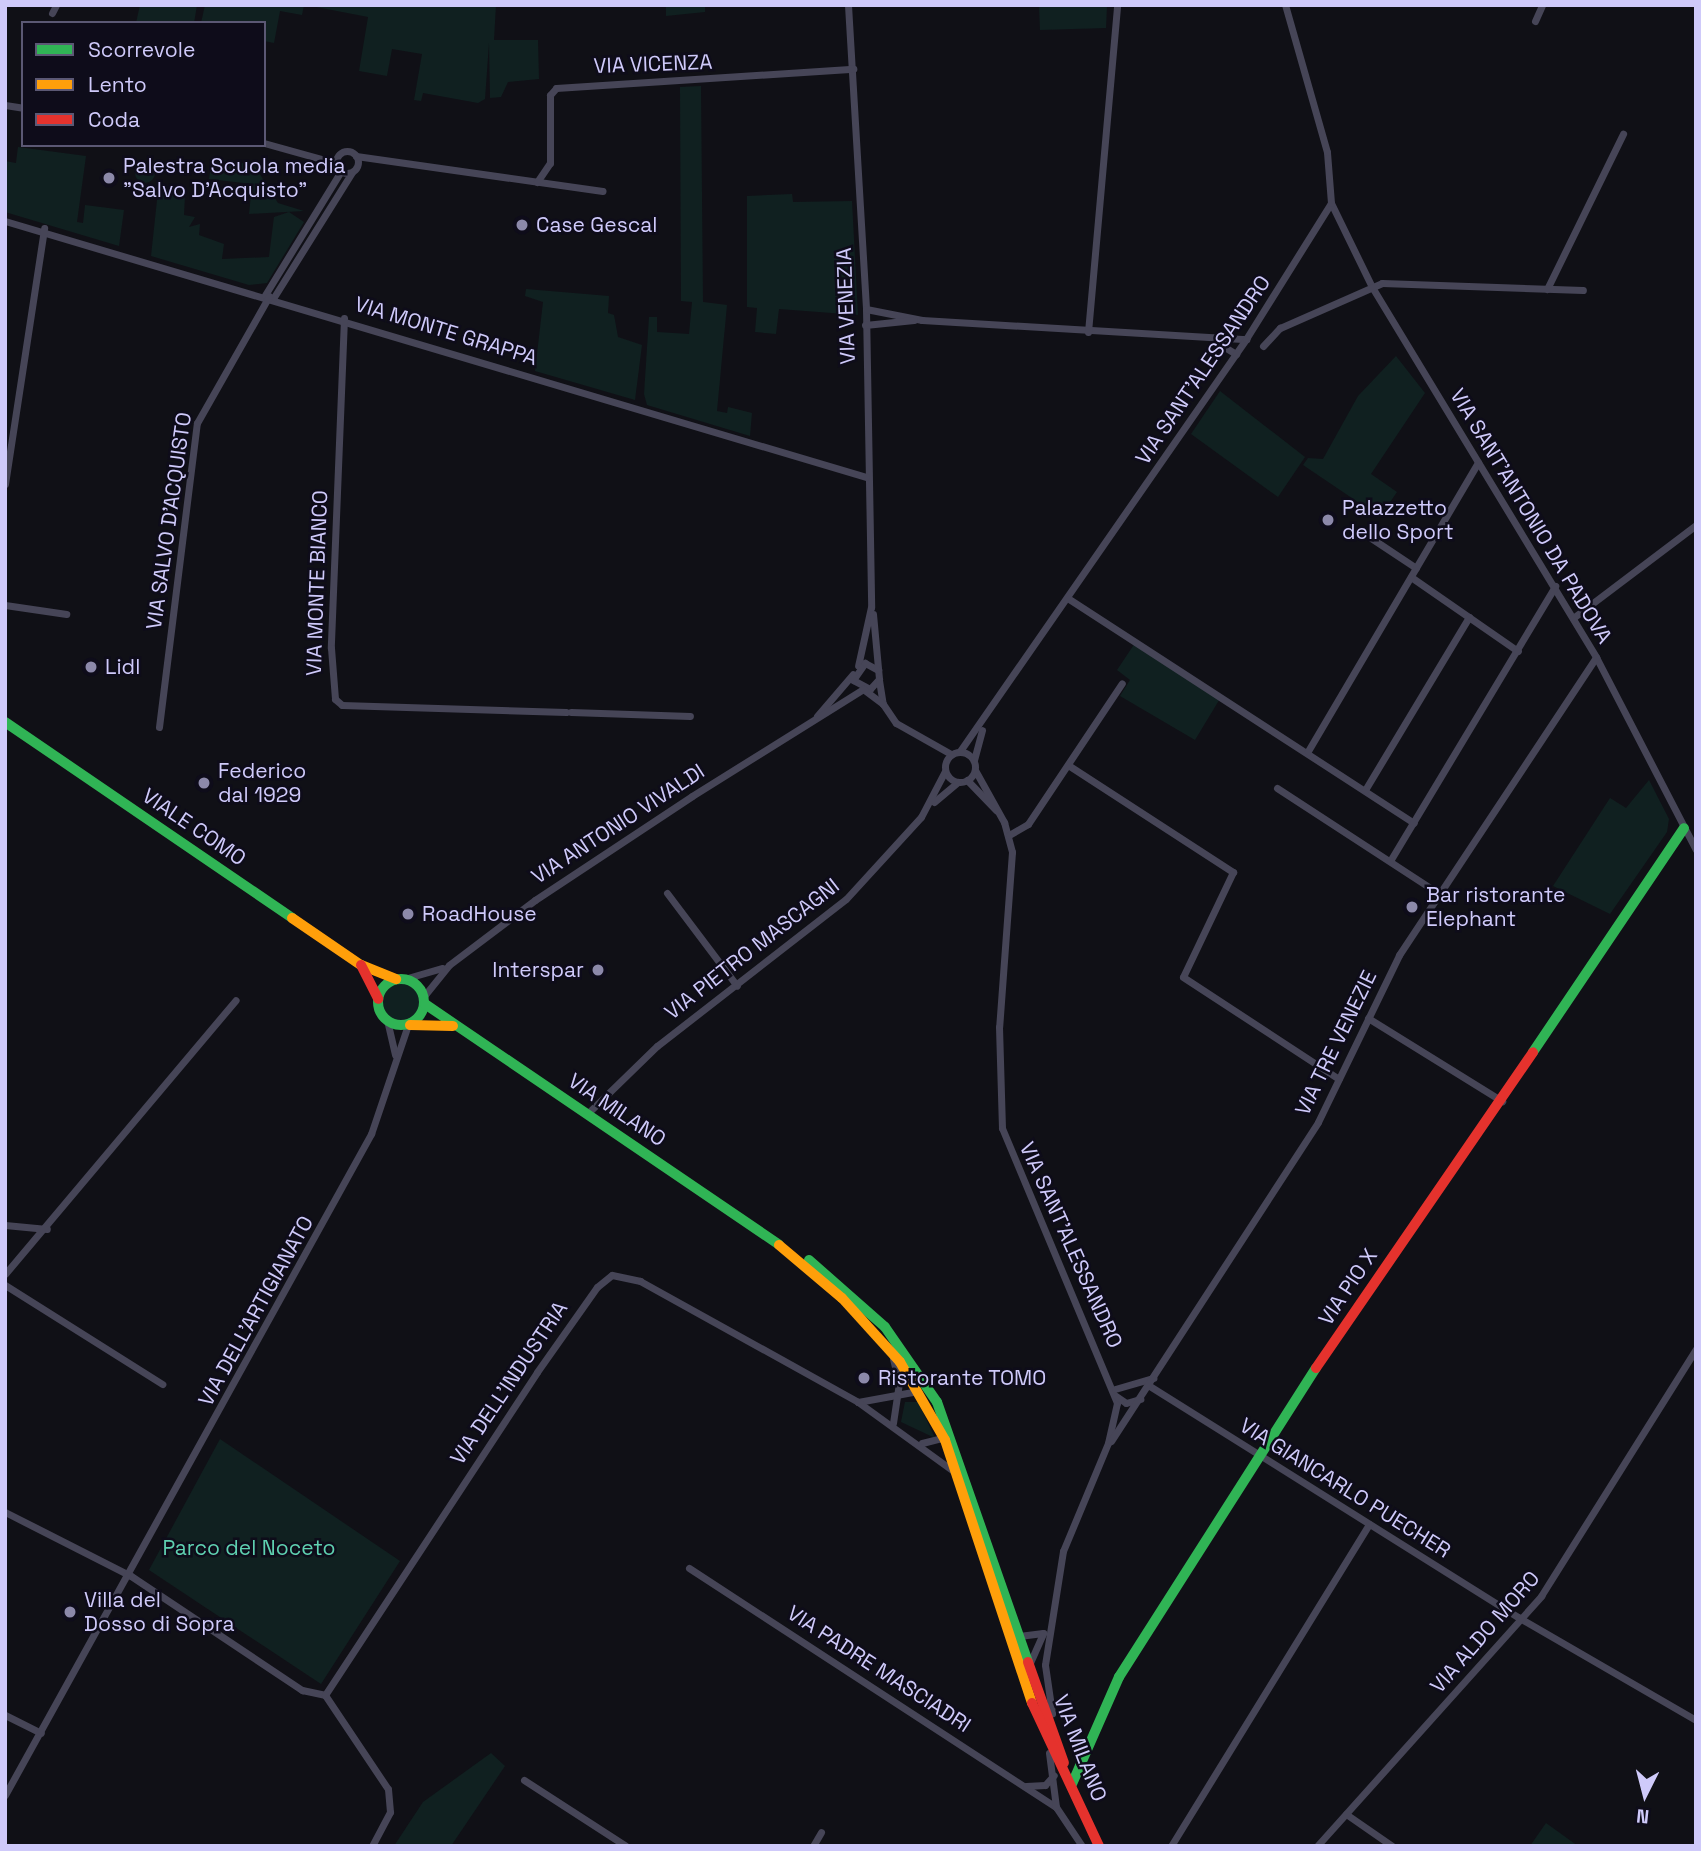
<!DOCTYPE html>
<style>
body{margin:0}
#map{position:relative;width:1701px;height:1851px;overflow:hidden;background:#101016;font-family:"Space Grotesk",sans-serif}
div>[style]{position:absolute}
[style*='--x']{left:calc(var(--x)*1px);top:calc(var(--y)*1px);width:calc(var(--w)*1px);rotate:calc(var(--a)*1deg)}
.green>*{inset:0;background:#102020}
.round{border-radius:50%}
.street>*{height:7px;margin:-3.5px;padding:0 3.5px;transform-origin:3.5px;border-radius:3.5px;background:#464557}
.street>.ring{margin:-3.5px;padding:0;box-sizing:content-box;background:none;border:7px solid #464557;border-radius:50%}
.fast>*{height:10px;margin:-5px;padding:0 5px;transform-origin:5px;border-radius:5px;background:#30b455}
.fast>.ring{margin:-5px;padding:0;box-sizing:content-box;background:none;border:10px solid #30b455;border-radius:50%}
.slow>*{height:10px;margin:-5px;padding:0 5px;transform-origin:5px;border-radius:5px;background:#ff9f0a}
.jam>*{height:10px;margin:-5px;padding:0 5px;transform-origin:5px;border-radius:5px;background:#e5322d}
.dots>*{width:19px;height:19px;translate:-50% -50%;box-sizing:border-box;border:4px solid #0e0c1a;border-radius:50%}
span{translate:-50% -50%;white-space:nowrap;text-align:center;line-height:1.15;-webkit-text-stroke:5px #0e0c1a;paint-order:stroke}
.street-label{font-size:21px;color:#cfcafa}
.poi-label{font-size:21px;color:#cfcafa}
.left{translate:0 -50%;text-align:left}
.right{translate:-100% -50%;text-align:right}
.park-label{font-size:21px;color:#5fd1b1}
.frame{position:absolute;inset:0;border:7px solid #cfcafa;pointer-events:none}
.legend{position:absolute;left:21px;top:21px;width:245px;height:126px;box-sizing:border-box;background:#0e0c1a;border:2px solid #5b5874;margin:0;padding:9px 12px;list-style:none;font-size:21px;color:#cfcafa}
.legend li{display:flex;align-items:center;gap:14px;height:35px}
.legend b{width:35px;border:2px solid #5b5874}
.north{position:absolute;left:1610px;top:1760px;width:70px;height:70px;-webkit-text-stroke:5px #0e0c1a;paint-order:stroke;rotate:186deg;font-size:19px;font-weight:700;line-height:28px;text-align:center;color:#cfcafa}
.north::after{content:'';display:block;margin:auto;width:24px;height:32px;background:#cfcafa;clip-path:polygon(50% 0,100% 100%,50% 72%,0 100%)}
</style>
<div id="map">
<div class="green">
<i style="clip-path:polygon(140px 5px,197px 5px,194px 23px,136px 23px)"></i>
<i style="clip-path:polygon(205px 5px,304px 5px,302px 15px,280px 11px,274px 43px,264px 41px,264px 23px,201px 23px)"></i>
<i style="clip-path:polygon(306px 5px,496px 5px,494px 40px,538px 40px,539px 79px,508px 82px,501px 97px,490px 98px,489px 43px,485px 99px,478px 103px,423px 93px,421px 101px,414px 100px,422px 54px,392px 49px,387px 76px,359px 71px,368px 17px)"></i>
<i style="clip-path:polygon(666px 5px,705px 5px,705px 12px,666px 16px)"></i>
<i style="clip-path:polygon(1039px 5px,1107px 5px,1106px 28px,1040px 30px)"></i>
<i style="clip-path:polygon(701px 86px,703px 302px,727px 305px,717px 411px,727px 413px,728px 407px,752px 413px,750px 436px,647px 405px,644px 394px,649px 317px,657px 317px,657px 332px,689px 334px,692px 302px,681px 301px,680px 87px)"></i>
<i style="clip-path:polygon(18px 147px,86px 156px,77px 222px,83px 223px,85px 205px,124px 210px,119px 246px,5px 212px,5px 161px,16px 163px)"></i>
<i style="clip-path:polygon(212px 158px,254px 165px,278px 203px,304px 211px,249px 214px,252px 184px,209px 179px)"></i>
<i class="round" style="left:135px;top:163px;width:20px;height:20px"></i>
<i style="clip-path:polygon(158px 191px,185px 195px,184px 215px,195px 217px,189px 227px,200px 224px,199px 235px,224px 244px,222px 259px,269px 257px,274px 217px,289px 212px,304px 222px,267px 283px,249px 285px,151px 256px)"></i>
<i style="clip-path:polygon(792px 194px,793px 202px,852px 201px,858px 315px,779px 309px,776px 334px,755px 332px,757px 308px,747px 307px,747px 196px)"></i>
<i style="clip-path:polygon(526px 289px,609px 296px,608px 313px,614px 315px,618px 337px,642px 345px,635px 400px,535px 371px,543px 302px,525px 296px)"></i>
<i style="clip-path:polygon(1396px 356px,1425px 393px,1371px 474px,1397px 492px,1380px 517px,1303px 465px,1308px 458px,1323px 459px,1358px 396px)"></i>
<i style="clip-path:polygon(1220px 391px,1305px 457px,1278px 497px,1191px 434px)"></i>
<i style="clip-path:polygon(1135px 643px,1221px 697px,1195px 740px,1120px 696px,1130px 680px,1117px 670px)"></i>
<i style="clip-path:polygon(1649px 780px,1669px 819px,1667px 832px,1610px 914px,1553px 886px,1610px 798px,1626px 808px)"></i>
<i class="round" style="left:382px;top:983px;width:38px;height:38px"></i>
<i style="clip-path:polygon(905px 1402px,918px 1402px,935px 1438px,901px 1422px)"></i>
<i style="clip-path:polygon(220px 1439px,400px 1561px,321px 1684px,149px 1570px)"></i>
<i style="clip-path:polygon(491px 1753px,505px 1766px,451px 1846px,394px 1846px,423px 1802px)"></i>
<i style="clip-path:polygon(1546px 1823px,1578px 1846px,1530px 1846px)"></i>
</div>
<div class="street">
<i style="--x:848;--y:5;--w:305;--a:86.6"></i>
<i style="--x:866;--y:309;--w:298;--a:89"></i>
<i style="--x:871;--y:607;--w:60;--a:102.4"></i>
<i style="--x:52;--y:13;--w:9;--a:-63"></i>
<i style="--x:1535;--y:21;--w:17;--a:-66"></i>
<i style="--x:5;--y:105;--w:18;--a:9"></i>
<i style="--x:264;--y:143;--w:75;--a:15.5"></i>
<i class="ring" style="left:336px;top:151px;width:15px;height:15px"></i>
<i style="--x:356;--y:156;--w:249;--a:8.1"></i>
<i style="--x:537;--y:182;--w:23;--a:-56"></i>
<i style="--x:550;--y:163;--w:68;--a:-90"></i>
<i style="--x:550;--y:95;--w:9;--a:-49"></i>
<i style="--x:556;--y:88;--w:298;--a:-3.7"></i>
<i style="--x:1331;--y:203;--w:93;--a:64"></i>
<i style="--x:1372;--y:287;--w:433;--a:58.8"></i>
<i style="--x:1596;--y:657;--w:217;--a:62.6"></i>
<i style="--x:5;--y:221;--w:898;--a:16.56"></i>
<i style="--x:1547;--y:289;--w:173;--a:-63.9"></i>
<i style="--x:265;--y:295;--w:145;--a:-58.5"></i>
<i style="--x:274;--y:297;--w:147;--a:-58"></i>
<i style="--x:866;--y:309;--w:57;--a:11.1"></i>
<i style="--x:922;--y:320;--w:325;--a:3.4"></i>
<i style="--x:344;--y:318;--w:330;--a:92.3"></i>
<i style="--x:331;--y:648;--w:51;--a:85.5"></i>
<i style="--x:335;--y:699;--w:9;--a:41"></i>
<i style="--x:342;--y:705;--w:224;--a:1.8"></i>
<i style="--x:865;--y:325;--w:49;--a:-5.8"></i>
<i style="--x:1088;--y:332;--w:328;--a:-84.9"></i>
<i style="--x:1215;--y:341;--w:25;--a:32"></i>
<i style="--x:1263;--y:346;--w:25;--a:-47"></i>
<i style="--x:1280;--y:328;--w:111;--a:-23.8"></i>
<i style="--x:1382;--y:283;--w:201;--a:2"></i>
<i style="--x:5;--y:484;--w:259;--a:-81.3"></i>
<i style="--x:1371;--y:538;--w:54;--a:33.7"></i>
<i style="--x:1411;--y:577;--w:130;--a:34.7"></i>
<i style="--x:1069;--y:599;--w:411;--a:33"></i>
<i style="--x:5;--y:605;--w:62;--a:8.4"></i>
<i style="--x:873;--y:614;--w:65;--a:84.7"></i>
<i style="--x:879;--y:679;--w:13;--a:132"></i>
<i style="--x:870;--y:689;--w:19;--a:-152"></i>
<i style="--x:853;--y:680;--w:21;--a:-55"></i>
<i style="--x:865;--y:663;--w:15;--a:28"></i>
<i style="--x:1573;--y:618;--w:154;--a:-37.1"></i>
<i style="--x:879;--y:680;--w:24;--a:81"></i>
<i style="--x:883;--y:704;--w:23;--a:56"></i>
<i style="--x:896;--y:723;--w:63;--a:29.4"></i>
<i style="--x:571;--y:712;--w:119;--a:1.9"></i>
<i style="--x:817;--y:716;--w:55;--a:-49.4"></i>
<i style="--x:159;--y:727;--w:306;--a:-82.9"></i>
<i style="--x:197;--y:423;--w:146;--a:-60.4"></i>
<i style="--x:960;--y:751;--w:502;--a:-55.23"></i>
<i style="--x:1246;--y:339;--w:160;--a:-58"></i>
<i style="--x:1331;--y:203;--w:51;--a:-94.5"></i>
<i style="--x:1327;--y:152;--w:153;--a:-105.9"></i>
<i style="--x:1308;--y:751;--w:335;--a:-59.5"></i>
<i class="ring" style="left:945px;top:752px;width:23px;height:23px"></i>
<i style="--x:974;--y:760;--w:31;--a:-75"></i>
<i style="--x:1068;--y:765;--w:197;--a:33"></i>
<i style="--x:1233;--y:872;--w:116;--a:115.5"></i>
<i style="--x:1183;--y:977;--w:186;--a:33.2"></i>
<i style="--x:975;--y:770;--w:60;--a:60.9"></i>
<i style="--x:1004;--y:822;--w:31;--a:75"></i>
<i style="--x:1012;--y:852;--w:175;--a:94.2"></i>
<i style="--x:999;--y:1027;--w:101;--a:88.3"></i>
<i style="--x:1002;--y:1128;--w:298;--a:67.3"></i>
<i style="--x:1117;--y:1403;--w:41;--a:102.7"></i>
<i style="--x:1108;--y:1443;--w:117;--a:112.6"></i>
<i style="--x:1063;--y:1551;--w:115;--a:99"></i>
<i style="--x:1045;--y:1665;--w:49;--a:81.7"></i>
<i style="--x:967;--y:780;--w:42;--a:46"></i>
<i style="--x:1277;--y:788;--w:192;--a:33.1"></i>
<i style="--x:1365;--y:790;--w:202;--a:-59"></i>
<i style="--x:934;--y:802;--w:31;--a:-40"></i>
<i style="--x:1009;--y:835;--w:22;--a:-30"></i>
<i style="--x:1028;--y:824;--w:169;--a:-56.3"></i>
<i style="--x:1390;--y:861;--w:321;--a:-59"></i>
<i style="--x:667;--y:893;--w:116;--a:53"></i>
<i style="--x:404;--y:979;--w:40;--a:-16"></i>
<i style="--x:424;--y:996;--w:40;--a:-51"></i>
<i style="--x:449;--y:965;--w:108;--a:-37.1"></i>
<i style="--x:535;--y:900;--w:188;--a:-33.5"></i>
<i style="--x:692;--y:796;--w:202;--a:-32"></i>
<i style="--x:863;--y:689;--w:25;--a:37"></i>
<i style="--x:1368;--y:1018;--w:158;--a:31.8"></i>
<i style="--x:387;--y:1020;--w:36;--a:77"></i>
<i style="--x:588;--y:1113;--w:96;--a:-44.2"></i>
<i style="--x:657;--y:1046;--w:239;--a:-37.9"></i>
<i style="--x:846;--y:899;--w:111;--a:-47.6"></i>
<i style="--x:921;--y:817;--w:52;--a:-62.4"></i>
<i style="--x:5;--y:1225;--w:42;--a:5.4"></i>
<i style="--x:5;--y:1274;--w:358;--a:-49.9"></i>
<i style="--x:5;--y:1285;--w:186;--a:32.2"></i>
<i style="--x:1148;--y:1385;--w:437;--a:32.1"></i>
<i style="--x:1518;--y:1617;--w:206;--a:30.1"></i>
<i style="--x:1115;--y:1389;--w:40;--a:-16"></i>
<i style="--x:1116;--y:1396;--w:12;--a:35"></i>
<i style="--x:1126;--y:1403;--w:15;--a:-16"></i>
<i style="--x:858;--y:1402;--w:61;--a:-10.4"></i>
<i style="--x:893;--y:1423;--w:40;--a:-81.5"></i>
<i style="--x:899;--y:1383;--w:25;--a:-104"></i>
<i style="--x:1111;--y:1441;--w:380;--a:-57"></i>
<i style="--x:1318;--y:1122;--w:186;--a:-64.1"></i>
<i style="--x:1399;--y:955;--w:357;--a:-56.5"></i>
<i style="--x:922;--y:1443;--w:25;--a:-14"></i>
<i style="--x:5;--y:1512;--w:141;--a:26.9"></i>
<i style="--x:131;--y:1576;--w:206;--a:33.7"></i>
<i style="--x:302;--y:1690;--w:24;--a:12"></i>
<i style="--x:689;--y:1568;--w:438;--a:33.1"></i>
<i style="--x:1056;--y:1807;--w:47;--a:56.3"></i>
<i style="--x:1019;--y:1636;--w:24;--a:-7"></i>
<i style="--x:1029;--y:1665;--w:35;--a:-66"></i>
<i style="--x:325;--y:1695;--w:386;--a:-56.7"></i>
<i style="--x:537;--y:1372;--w:104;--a:-54.8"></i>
<i style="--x:597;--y:1287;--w:19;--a:-39"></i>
<i style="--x:612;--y:1275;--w:29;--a:12"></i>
<i style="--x:640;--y:1281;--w:249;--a:29"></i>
<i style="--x:858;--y:1402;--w:116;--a:35.9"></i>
<i style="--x:325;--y:1695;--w:113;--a:56.2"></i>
<i style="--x:388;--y:1789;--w:23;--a:85"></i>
<i style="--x:390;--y:1812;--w:38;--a:118"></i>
<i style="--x:5;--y:1715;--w:40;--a:26.6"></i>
<i style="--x:1049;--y:1753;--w:54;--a:82.6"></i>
<i style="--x:524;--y:1780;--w:121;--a:32.9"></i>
<i style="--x:1026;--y:1786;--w:19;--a:-3"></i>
<i style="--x:1045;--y:1785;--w:13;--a:-48"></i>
<i style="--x:5;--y:1795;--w:756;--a:-61.03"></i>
<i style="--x:371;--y:1134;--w:115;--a:-71.3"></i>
<i style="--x:1346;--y:1814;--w:56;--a:34.8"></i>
<i style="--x:813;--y:1846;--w:16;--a:-60"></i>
<i style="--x:1171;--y:1846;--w:378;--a:-58.4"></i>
<i style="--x:1317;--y:1846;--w:336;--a:-48.1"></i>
<i style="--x:1541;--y:1596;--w:292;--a:-57.9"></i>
</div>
<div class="fast">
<i style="--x:5;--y:722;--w:348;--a:34.3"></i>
<i class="ring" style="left:378px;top:979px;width:36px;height:36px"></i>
<i style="--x:425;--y:1004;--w:428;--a:34.2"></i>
<i style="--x:1533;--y:1052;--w:270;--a:-56"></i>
<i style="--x:809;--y:1260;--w:101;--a:41.4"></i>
<i style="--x:885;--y:1327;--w:91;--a:55.3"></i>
<i style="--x:937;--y:1402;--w:275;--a:70.7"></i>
<i style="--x:1072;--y:1784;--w:117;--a:-66.3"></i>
<i style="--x:1119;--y:1677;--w:366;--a:-57.5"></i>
</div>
<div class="slow">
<i style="--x:292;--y:918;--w:83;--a:34.3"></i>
<i style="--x:361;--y:965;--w:38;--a:22"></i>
<i style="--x:410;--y:1025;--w:43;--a:1.3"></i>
<i style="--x:779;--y:1245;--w:82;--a:40.1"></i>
<i style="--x:842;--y:1298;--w:86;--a:47.8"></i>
<i style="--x:900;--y:1362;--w:90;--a:60"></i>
<i style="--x:945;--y:1440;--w:277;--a:71.7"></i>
</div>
<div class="jam">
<i style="--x:361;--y:965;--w:38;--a:63"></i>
<i style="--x:1316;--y:1368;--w:383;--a:-55.5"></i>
<i style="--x:1028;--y:1662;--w:107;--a:70.4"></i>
<i style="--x:1032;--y:1703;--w:158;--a:64.9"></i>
</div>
<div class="dots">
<i style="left:109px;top:178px;background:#8c89aa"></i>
<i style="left:522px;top:225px;background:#8c89aa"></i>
<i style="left:1328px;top:520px;background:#8c89aa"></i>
<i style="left:91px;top:667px;background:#8c89aa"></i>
<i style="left:204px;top:783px;background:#8c89aa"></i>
<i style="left:1412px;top:907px;background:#8c89aa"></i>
<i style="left:408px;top:914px;background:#8c89aa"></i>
<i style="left:598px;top:970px;background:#8c89aa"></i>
<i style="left:864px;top:1378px;background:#8c89aa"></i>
<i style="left:70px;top:1612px;background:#8c89aa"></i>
</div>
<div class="street-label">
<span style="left:653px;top:64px;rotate:-2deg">VIA VICENZA</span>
<span style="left:846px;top:306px;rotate:-92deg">VIA VENEZIA</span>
<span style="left:446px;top:331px;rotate:17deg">VIA MONTE GRAPPA</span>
<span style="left:1203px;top:370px;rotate:-56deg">VIA SANT'ALESSANDRO</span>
<span style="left:1531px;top:516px;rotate:59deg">VIA SANT'ANTONIO DA PADOVA</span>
<span style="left:169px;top:521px;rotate:-82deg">VIA SALVO D'ACQUISTO</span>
<span style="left:317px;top:583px;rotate:-88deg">VIA MONTE BIANCO</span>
<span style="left:618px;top:824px;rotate:-33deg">VIA ANTONIO VIVALDI</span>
<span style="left:194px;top:827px;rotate:34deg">VIALE COMO</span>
<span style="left:752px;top:949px;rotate:-38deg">VIA PIETRO MASCAGNI</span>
<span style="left:1336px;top:1043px;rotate:-64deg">VIA TRE VENEZIE</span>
<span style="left:617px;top:1110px;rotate:34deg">VIA MILANO</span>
<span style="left:1071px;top:1245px;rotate:66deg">VIA SANT'ALESSANDRO</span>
<span style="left:1348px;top:1287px;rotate:-56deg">VIA PIO X</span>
<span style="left:256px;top:1311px;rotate:-61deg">VIA DELL'ARTIGIANATO</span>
<span style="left:509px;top:1383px;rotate:-56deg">VIA DELL'INDUSTRIA</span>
<span style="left:1345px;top:1488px;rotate:32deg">VIA GIANCARLO PUECHER</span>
<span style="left:1485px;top:1632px;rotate:-49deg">VIA ALDO MORO</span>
<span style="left:879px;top:1669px;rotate:33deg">VIA PADRE MASCIADRI</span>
<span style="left:1080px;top:1748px;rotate:69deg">VIA MILANO</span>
</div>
<div class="poi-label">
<span class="left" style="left:123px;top:178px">Palestra Scuola media<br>"Salvo D'Acquisto"</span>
<span class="left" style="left:536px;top:225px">Case Gescal</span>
<span class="left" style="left:1342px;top:520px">Palazzetto<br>dello Sport</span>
<span class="left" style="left:105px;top:667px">Lidl</span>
<span class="left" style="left:218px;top:783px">Federico<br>dal 1929</span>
<span class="left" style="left:1426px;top:907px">Bar ristorante<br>Elephant</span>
<span class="left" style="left:422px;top:914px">RoadHouse</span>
<span class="right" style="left:584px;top:970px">Interspar</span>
<span class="left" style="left:878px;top:1378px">Ristorante TOMO</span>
<span class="left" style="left:84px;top:1612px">Villa del<br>Dosso di Sopra</span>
</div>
<div class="park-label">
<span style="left:249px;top:1548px">Parco del Noceto</span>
</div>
<div class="frame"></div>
<ul class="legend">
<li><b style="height:9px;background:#30b455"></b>Scorrevole</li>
<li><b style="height:9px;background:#ff9f0a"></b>Lento</li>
<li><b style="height:9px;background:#e5322d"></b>Coda</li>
</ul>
<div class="north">N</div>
</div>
